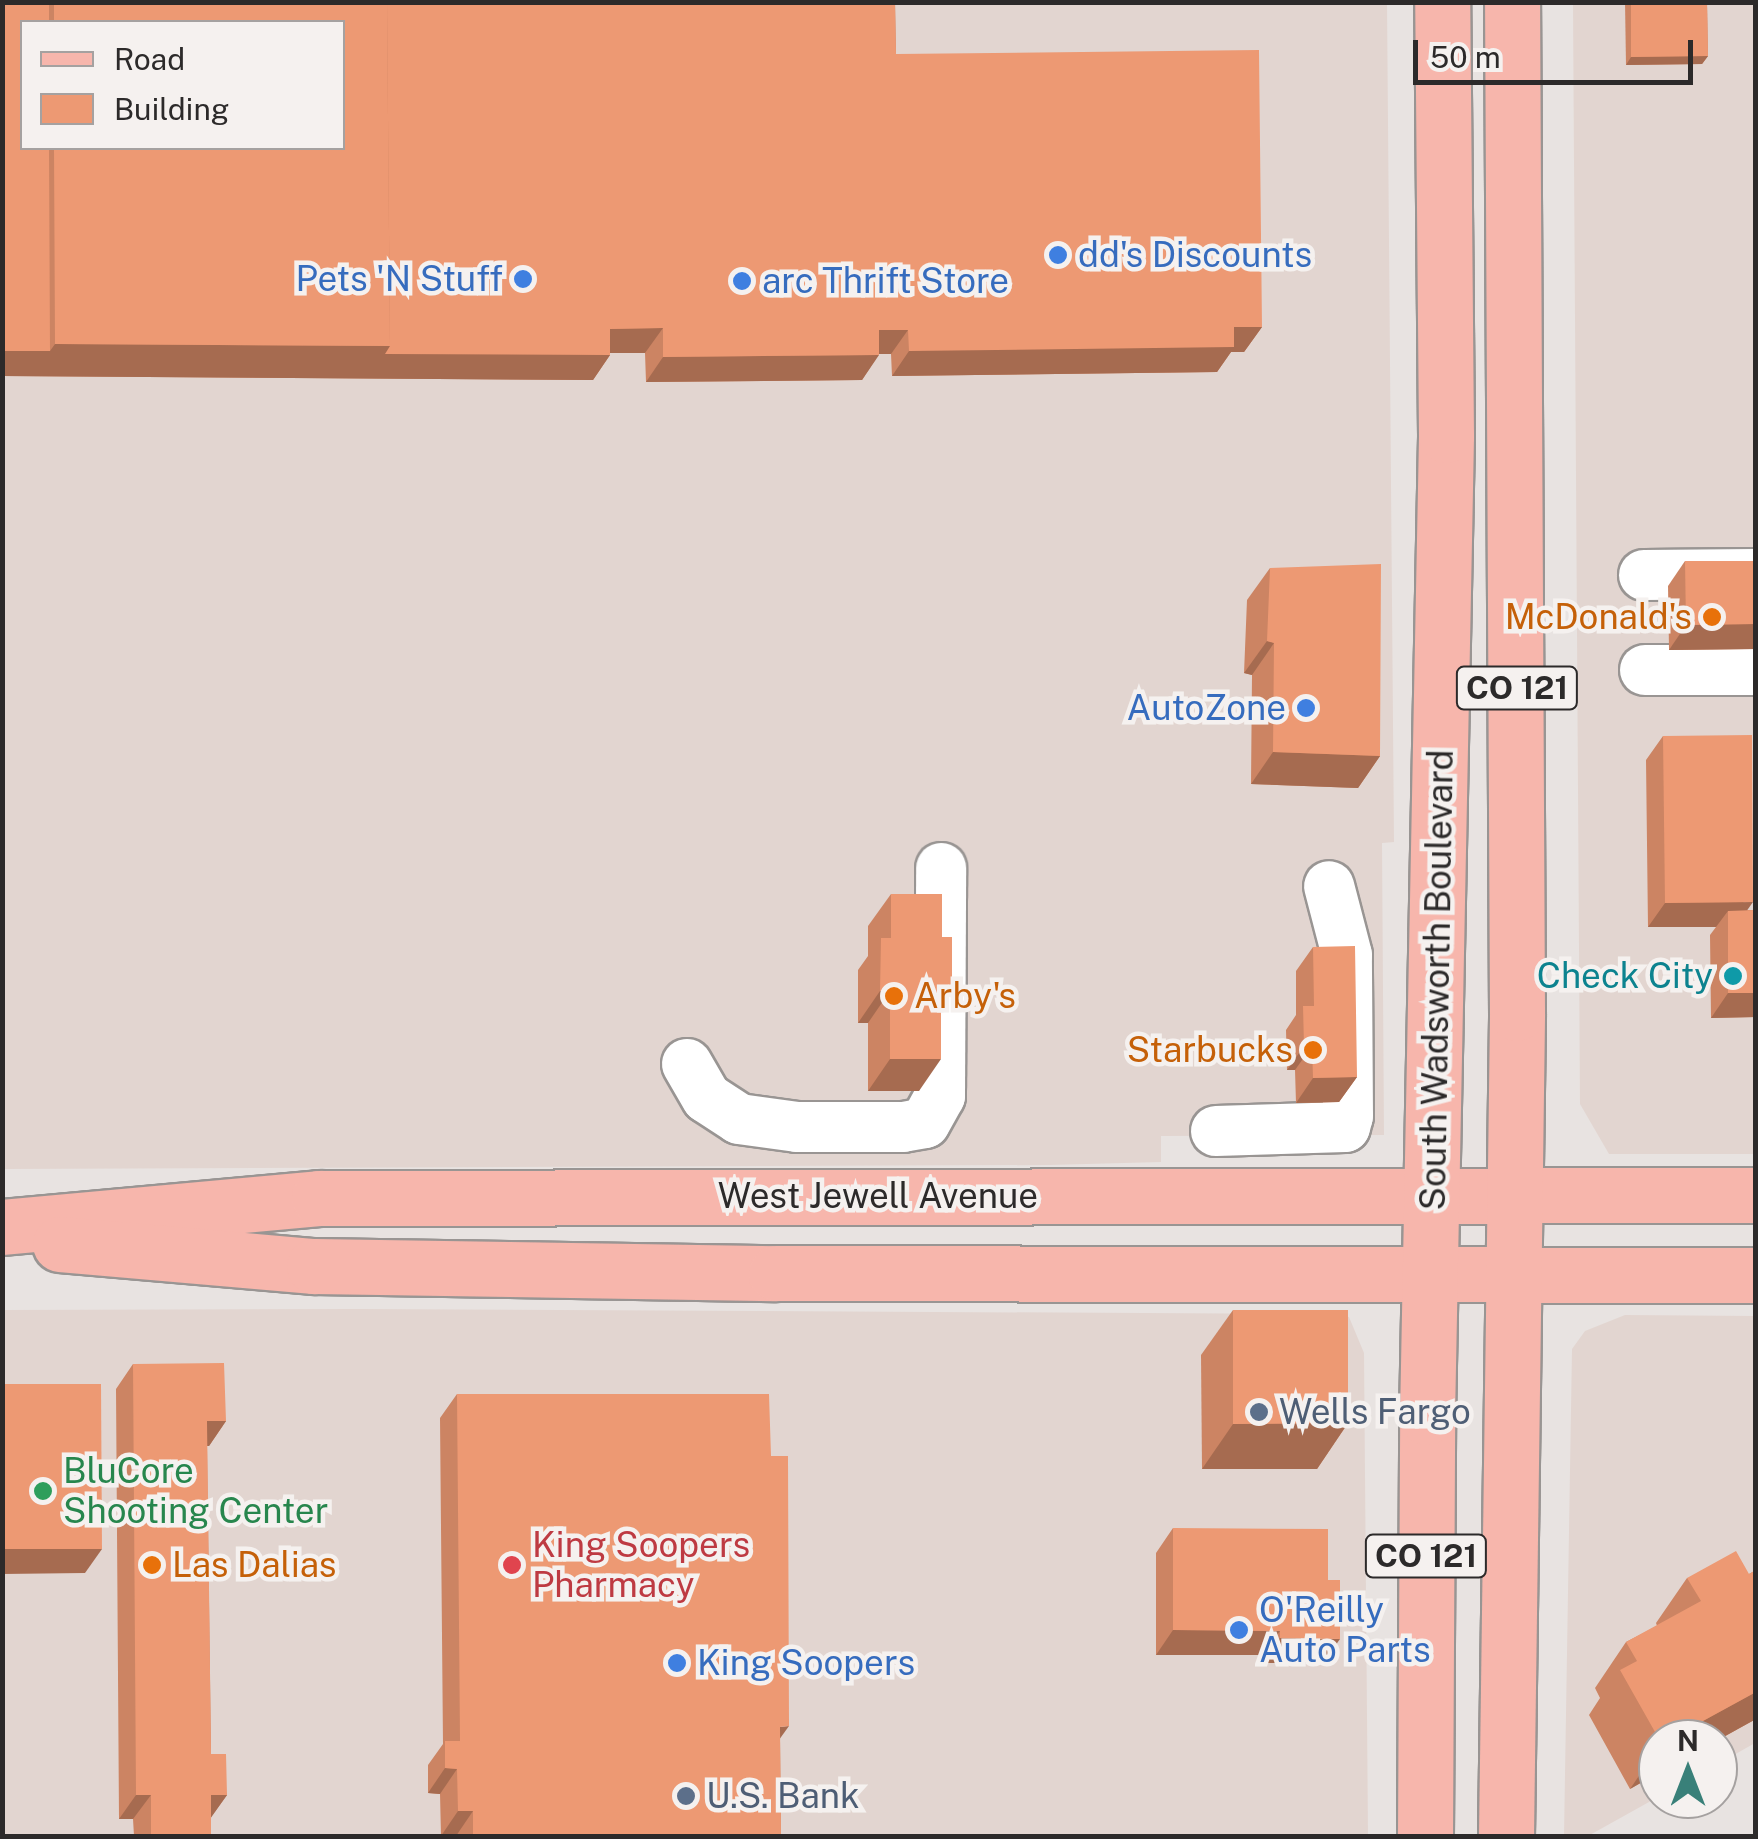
<!DOCTYPE html>
<style>
body{margin:0}
#map{position:relative;width:1758px;height:1839px;overflow:hidden;background:#e8e3e1;font-family:"Public Sans",sans-serif}
div>[style]{position:absolute}
[style*='--x']{left:calc(var(--x)*1px);top:calc(var(--y)*1px);width:calc(var(--w)*1px);rotate:calc(var(--a)*1deg)}
.built>*{inset:0;background:#e2d5d0}
.roads{filter:drop-shadow(2px 0 #999593) drop-shadow(-2px 0 #999593) drop-shadow(0 2px #999593) drop-shadow(0 -2px #999593)}
.minor>*{height:50px;margin:-25px;padding:0 25px;transform-origin:25px;border-radius:25px;background:#fff}
.major>*{height:55px;margin:-27.5px;padding:0 27.5px;transform-origin:27.5px;border-radius:27.5px;background:#f7b6ac}
.wall>*{inset:0;background:#cc8463}
.shaded-wall>*{inset:0;background:#a66b50}
.building>*{inset:0;background:#ed9973}
.dots>*{width:28px;height:28px;translate:-50% -50%;box-sizing:border-box;border:5px solid #f5f1ef;border-radius:50%}
span{translate:-50% -50%;white-space:nowrap;text-align:center;line-height:1.15;-webkit-text-stroke:9px #f5f1ef;paint-order:stroke}
.shield-label span{padding:2px 8px;background:#f5f1ef;border:2px solid;border-radius:8px;-webkit-text-stroke-width:0}
.shield-label{font-size:32px;color:#2c2a2a;font-weight:700}
.shop-label{font-size:35px;color:#366cbe}
.left{translate:0 -50%;text-align:left}
.right{translate:-100% -50%;text-align:right}
.food-label{font-size:35px;color:#c56008}
.culture-label{font-size:35px;color:#0d838f}
.street-label{font-size:35px;color:#2c2a2a}
.service-label{font-size:35px;color:#4e5e75}
.leisure-label{font-size:35px;color:#27864d}
.health-label{font-size:35px;color:#be3a42}
.frame{position:absolute;inset:0;border:5px solid #2c2a2a;pointer-events:none}
.legend{position:absolute;left:20px;top:20px;width:325px;height:130px;box-sizing:border-box;background:#f5f1ef;border:2px solid #a5a1a0;margin:0;padding:12px 18px;list-style:none;font-size:30px;color:#2c2a2a}
.legend li{display:flex;align-items:center;gap:20px;height:50px}
.legend b{width:50px;border:2px solid #a5a1a0}
.north{position:absolute;left:1638px;top:1719px;width:100px;height:100px;box-sizing:border-box;background:#f5f1ef;border:2px solid #a5a1a0;border-radius:50%;rotate:0deg;font-size:28px;font-weight:700;line-height:40px;text-align:center;color:#2c2a2a}
.north::after{content:'';display:block;margin:auto;width:35px;height:45px;background:#398079;clip-path:polygon(50% 0,100% 100%,50% 72%,0 100%)}
.scale{position:absolute;left:1413px;top:40px;width:280px;height:45px;box-sizing:border-box;border:5px solid #2c2a2a;border-top:0;padding-left:12px;font-size:30px;line-height:35px;white-space:nowrap;color:#2c2a2a;-webkit-text-stroke:8px #f5f1ef;paint-order:stroke}
</style>
<div id="map">
<div class="built">
<i style="clip-path:polygon(evenodd,2px 3px,1387px 3px,1394px 842px,1382px 843px,1384px 1135px,1161px 1136px,1161px 1162px,1049px 1165px,3px 1169px,2px 3px,22px 22px,342px 22px,342px 148px,22px 148px,22px 22px)"></i>
<i style="clip-path:polygon(1573px 3px,1755px 3px,1755px 1154px,1609px 1154px,1580px 1104px)"></i>
<i style="clip-path:polygon(358px 1309px,1335px 1314px,1349px 1317px,1364px 1353px,1368px 1836px,3px 1836px,2px 1310px)"></i>
<i style="clip-path:polygon(1625px 1315px,1755px 1316px,1755px 1743px,1718px 1764px,1718px 1739px,1658px 1739px,1658px 1797px,1588px 1836px,1564px 1836px,1572px 1349px,1585px 1331px)"></i>
</div>
<div class="roads">
<div class="minor">
<i style="--x:1644;--y:575;--w:112;--a:-0.5"></i>
<i style="--x:1645;--y:670;--w:111;--a:0"></i>
<i style="--x:687;--y:1064;--w:39;--a:60"></i>
<i style="--x:707;--y:1098;--w:38;--a:33"></i>
<i style="--x:739;--y:1119;--w:59;--a:7.9"></i>
<i style="--x:797;--y:1127;--w:106;--a:0"></i>
<i style="--x:903;--y:1127;--w:22;--a:-10"></i>
<i style="--x:925;--y:1123;--w:31;--a:-61"></i>
<i style="--x:940;--y:1096;--w:228;--a:-89.7"></i>
<i style="--x:1216;--y:1131;--w:129;--a:-1.8"></i>
<i style="--x:1345;--y:1127;--w:11;--a:-75"></i>
<i style="--x:1348;--y:1116;--w:161;--a:-90.4"></i>
<i style="--x:1347;--y:955;--w:71;--a:-104.6"></i>
</div>
<div class="major">
<i style="--x:2;--y:1227;--w:318;--a:-5.2"></i>
<i style="--x:319;--y:1198;--w:1437;--a:-0.12"></i>
<i style="--x:60;--y:1244;--w:255;--a:5"></i>
<i style="--x:314;--y:1266;--w:462;--a:0.9"></i>
<i style="--x:776;--y:1273;--w:980;--a:0.12"></i>
<i style="--x:1425;--y:1836;--w:419;--a:-89.7"></i>
<i style="--x:1427;--y:1417;--w:982;--a:-88.89"></i>
<i style="--x:1446;--y:435;--w:433;--a:-90.5"></i>
<i style="--x:1506;--y:1836;--w:823;--a:-89.23"></i>
<i style="--x:1517;--y:1013;--w:1011;--a:-90.28"></i>
</div>
</div>
<div class="wall">
<i style="clip-path:polygon(evenodd,2px 2px,895px 2px,896px 54px,1262px 327px,1244px 352px,1231px 352px,1217px 372px,892px 376px,891px 354px,879px 354px,862px 380px,646px 382px,645px 353px,610px 353px,610px 355px,593px 380px,2px 376px,2px 2px,22px 22px,342px 22px,342px 148px,22px 148px,22px 22px)"></i>
<i style="clip-path:polygon(1625px 2px,1707px 2px,1708px 56px,1702px 64px,1626px 65px)"></i>
<i style="clip-path:polygon(1753px 2px,1756px 2px,1756px 57px,1753px 57px)"></i>
<i style="clip-path:polygon(1685px 561px,1756px 561px,1756px 649px,1669px 650px,1668px 586px)"></i>
<i style="clip-path:polygon(1270px 568px,1380px 756px,1358px 788px,1251px 784px,1252px 675px,1244px 673px,1247px 600px)"></i>
<i style="clip-path:polygon(1663px 736px,1747px 910px,1756px 910px,1756px 1017px,1711px 1018px,1710px 935px,1716px 927px,1648px 927px,1646px 760px)"></i>
<i style="clip-path:polygon(891px 894px,942px 937px,952px 992px,941px 1008px,919px 1091px,868px 1091px,868px 1023px,858px 1023px,858px 970px,868px 956px,868px 926px)"></i>
<i style="clip-path:polygon(1313px 947px,1357px 1077px,1339px 1102px,1296px 1103px,1295px 1070px,1287px 1070px,1286px 1030px,1296px 1015px,1296px 971px)"></i>
<i style="clip-path:polygon(1233px 1310px,1348px 1423px,1317px 1469px,1202px 1469px,1201px 1355px)"></i>
<i style="clip-path:polygon(133px 1364px,226px 1421px,209px 1446px,207px 1446px,211px 1754px,227px 1795px,211px 1817px,211px 1836px,134px 1836px,133px 1819px,119px 1819px,116px 1389px)"></i>
<i style="clip-path:polygon(457px 1394px,780px 1739px,781px 1836px,441px 1836px,440px 1794px,428px 1793px,428px 1765px,443px 1744px,440px 1418px)"></i>
<i style="clip-path:polygon(1173px 1528px,1323px 1663px,1263px 1663px,1263px 1655px,1156px 1655px,1156px 1553px)"></i>
<i style="clip-path:polygon(1756px 1570px,1756px 1719px,1718px 1740px,1658px 1739px,1658px 1773px,1630px 1789px,1589px 1715px,1600px 1698px,1595px 1688px,1626px 1642px,1657px 1626px,1656px 1623px,1687px 1578px,1749px 1574px)"></i>
</div>
<div class="shaded-wall">
<i style="clip-path:polygon(1708px 56px,1702px 64px,1626px 65px,1631px 57px)"></i>
<i style="clip-path:polygon(1234px 327px,1262px 327px,1244px 352px,1231px 352px,1217px 372px,892px 376px,909px 351px)"></i>
<i style="clip-path:polygon(663px 328px,645px 353px,593px 353px,610px 329px)"></i>
<i style="clip-path:polygon(879px 330px,908px 330px,891px 354px,862px 354px)"></i>
<i style="clip-path:polygon(55px 344px,390px 346px,610px 355px,593px 380px,2px 376px,2px 351px,50px 351px)"></i>
<i style="clip-path:polygon(879px 355px,862px 380px,646px 382px,663px 357px)"></i>
<i style="clip-path:polygon(1756px 624px,1756px 649px,1669px 650px,1686px 625px)"></i>
<i style="clip-path:polygon(1267px 641px,1274px 643px,1252px 675px,1244px 673px)"></i>
<i style="clip-path:polygon(1273px 752px,1380px 756px,1358px 788px,1251px 784px)"></i>
<i style="clip-path:polygon(1753px 902px,1736px 926px,1728px 911px,1716px 927px,1648px 927px,1665px 903px)"></i>
<i style="clip-path:polygon(880px 991px,890px 991px,868px 1023px,858px 1023px)"></i>
<i style="clip-path:polygon(941px 992px,952px 992px,929px 1024px)"></i>
<i style="clip-path:polygon(1728px 993px,1756px 993px,1756px 1017px,1711px 1018px)"></i>
<i style="clip-path:polygon(1304px 1046px,1312px 1046px,1295px 1070px,1287px 1070px)"></i>
<i style="clip-path:polygon(890px 1059px,941px 1059px,919px 1091px,868px 1091px)"></i>
<i style="clip-path:polygon(1357px 1077px,1339px 1102px,1296px 1103px,1313px 1078px)"></i>
<i style="clip-path:polygon(207px 1421px,226px 1421px,209px 1446px,190px 1446px)"></i>
<i style="clip-path:polygon(1348px 1423px,1317px 1469px,1202px 1469px,1233px 1424px)"></i>
<i style="clip-path:polygon(2px 1549px,102px 1549px,85px 1573px,2px 1574px)"></i>
<i style="clip-path:polygon(1173px 1630px,1280px 1631px,1263px 1655px,1156px 1655px)"></i>
<i style="clip-path:polygon(1280px 1638px,1340px 1639px,1323px 1663px,1263px 1663px)"></i>
<i style="clip-path:polygon(1756px 1692px,1756px 1719px,1718px 1740px,1670px 1739px)"></i>
<i style="clip-path:polygon(789px 1726px,771px 1751px,780px 1727px)"></i>
<i style="clip-path:polygon(1658px 1748px,1658px 1773px,1630px 1789px)"></i>
<i style="clip-path:polygon(445px 1768px,457px 1769px,440px 1794px,428px 1793px)"></i>
<i style="clip-path:polygon(136px 1795px,151px 1795px,133px 1819px,119px 1819px)"></i>
<i style="clip-path:polygon(211px 1795px,227px 1795px,210px 1819px)"></i>
<i style="clip-path:polygon(458px 1811px,473px 1811px,456px 1836px,441px 1836px)"></i>
</div>
<div class="building">
<i style="clip-path:polygon(2px 2px,49px 2px,49px 22px,22px 22px,22px 148px,49px 148px,50px 351px,2px 351px)"></i>
<i style="clip-path:polygon(54px 2px,387px 2px,390px 346px,55px 344px,54px 148px,342px 148px,342px 22px,54px 22px)"></i>
<i style="clip-path:polygon(387px 2px,895px 2px,896px 54px,1259px 50px,1262px 327px,1234px 327px,1234px 347px,909px 351px,908px 330px,879px 330px,879px 355px,663px 357px,663px 328px,610px 329px,610px 355px,385px 354px,390px 346px)"></i>
<i style="clip-path:polygon(1631px 2px,1707px 2px,1708px 56px,1631px 57px)"></i>
<i style="clip-path:polygon(1685px 561px,1756px 561px,1756px 624px,1686px 625px)"></i>
<i style="clip-path:polygon(1381px 564px,1380px 756px,1273px 752px,1274px 643px,1267px 641px,1270px 568px)"></i>
<i style="clip-path:polygon(1752px 735px,1753px 902px,1665px 903px,1663px 736px)"></i>
<i style="clip-path:polygon(891px 894px,942px 894px,942px 937px,952px 937px,952px 992px,941px 992px,941px 1059px,890px 1059px,890px 991px,880px 991px,881px 938px,891px 938px)"></i>
<i style="clip-path:polygon(1756px 910px,1756px 993px,1728px 993px,1728px 911px)"></i>
<i style="clip-path:polygon(1355px 946px,1357px 1077px,1313px 1078px,1312px 1046px,1304px 1046px,1303px 1006px,1314px 1006px,1313px 947px)"></i>
<i style="clip-path:polygon(1233px 1310px,1348px 1310px,1348px 1423px,1233px 1424px)"></i>
<i style="clip-path:polygon(224px 1363px,226px 1421px,207px 1421px,211px 1754px,226px 1754px,227px 1795px,211px 1795px,211px 1836px,151px 1836px,151px 1795px,136px 1795px,133px 1364px)"></i>
<i style="clip-path:polygon(2px 1384px,101px 1384px,102px 1549px,2px 1549px)"></i>
<i style="clip-path:polygon(457px 1394px,769px 1394px,771px 1456px,788px 1456px,789px 1726px,780px 1727px,781px 1836px,473px 1836px,473px 1811px,458px 1811px,457px 1769px,445px 1768px,445px 1741px,460px 1741px)"></i>
<i style="clip-path:polygon(1173px 1528px,1328px 1529px,1328px 1580px,1340px 1580px,1340px 1639px,1280px 1638px,1280px 1631px,1173px 1630px)"></i>
<i style="clip-path:polygon(1736px 1551px,1749px 1574px,1756px 1570px,1756px 1692px,1670px 1739px,1659px 1739px,1620px 1670px,1637px 1661px,1626px 1642px,1701px 1601px,1687px 1578px)"></i>
</div>
<div class="dots">
<i style="left:1058px;top:255px;background:#3f7fe0"></i>
<i style="left:523px;top:279px;background:#3f7fe0"></i>
<i style="left:742px;top:281px;background:#3f7fe0"></i>
<i style="left:1712px;top:617px;background:#e8710a"></i>
<i style="left:1306px;top:708px;background:#3f7fe0"></i>
<i style="left:1733px;top:976px;background:#0f9aa8"></i>
<i style="left:894px;top:996px;background:#e8710a"></i>
<i style="left:1313px;top:1050px;background:#e8710a"></i>
<i style="left:1259px;top:1412px;background:#5c6f8a"></i>
<i style="left:43px;top:1491px;background:#2e9e5b"></i>
<i style="left:152px;top:1565px;background:#e8710a"></i>
<i style="left:512px;top:1565px;background:#e0444e"></i>
<i style="left:1239px;top:1630px;background:#3f7fe0"></i>
<i style="left:677px;top:1663px;background:#3f7fe0"></i>
<i style="left:686px;top:1796px;background:#5c6f8a"></i>
</div>
<div class="shield-label">
<span style="left:1517px;top:688px">CO 121</span>
<span style="left:1426px;top:1556px">CO 121</span>
</div>
<div class="shop-label">
<span class="left" style="left:1078px;top:255px">dd's Discounts</span>
<span class="right" style="left:503px;top:279px">Pets 'N Stuff</span>
<span class="left" style="left:762px;top:281px">arc Thrift Store</span>
<span class="right" style="left:1286px;top:708px">AutoZone</span>
<span class="left" style="left:1259px;top:1630px">O'Reilly<br>Auto Parts</span>
<span class="left" style="left:697px;top:1663px">King Soopers</span>
</div>
<div class="food-label">
<span class="right" style="left:1692px;top:617px">McDonald's</span>
<span class="left" style="left:914px;top:996px">Arby's</span>
<span class="right" style="left:1293px;top:1050px">Starbucks</span>
<span class="left" style="left:172px;top:1565px">Las Dalias</span>
</div>
<div class="culture-label">
<span class="right" style="left:1713px;top:976px">Check City</span>
</div>
<div class="street-label">
<span style="left:1437px;top:980px;rotate:-89deg">South Wadsworth Boulevard</span>
<span style="left:878px;top:1196px">West Jewell Avenue</span>
</div>
<div class="service-label">
<span class="left" style="left:1279px;top:1412px">Wells Fargo</span>
<span class="left" style="left:706px;top:1796px">U.S. Bank</span>
</div>
<div class="leisure-label">
<span class="left" style="left:63px;top:1491px">BluCore<br>Shooting Center</span>
</div>
<div class="health-label">
<span class="left" style="left:532px;top:1565px">King Soopers<br>Pharmacy</span>
</div>
<div class="frame"></div>
<ul class="legend">
<li><b style="height:12px;background:#f7b6ac"></b>Road</li>
<li><b style="height:28px;background:#ed9973"></b>Building</li>
</ul>
<div class="north">N</div>
<div class="scale">50 m</div>
</div>
